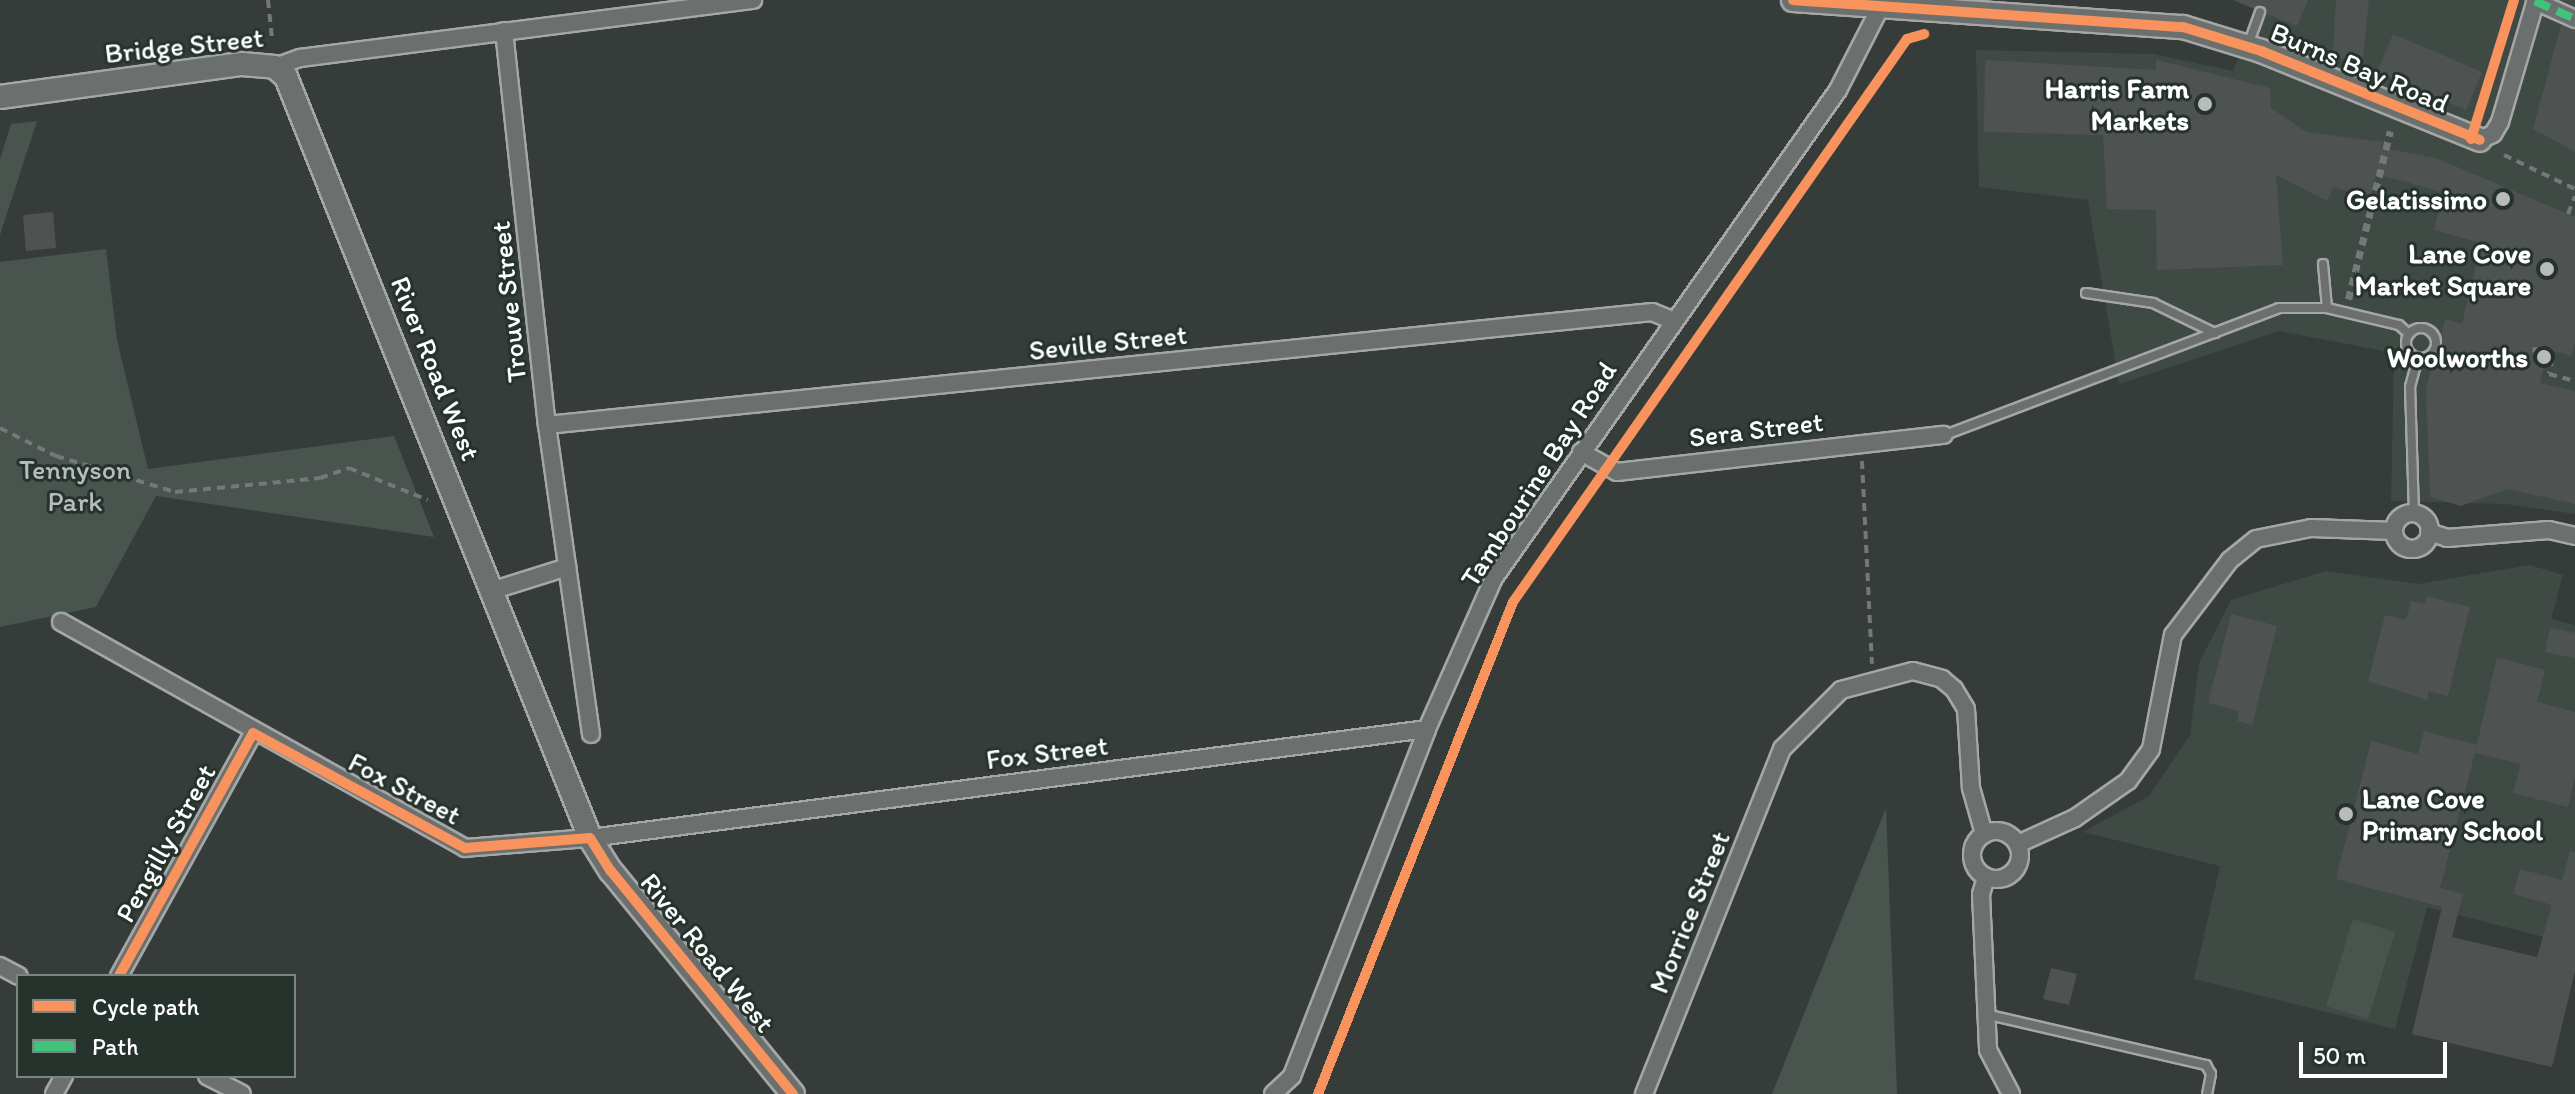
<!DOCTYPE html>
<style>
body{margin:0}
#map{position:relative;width:2575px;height:1094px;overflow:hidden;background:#363c39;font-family:Itim,sans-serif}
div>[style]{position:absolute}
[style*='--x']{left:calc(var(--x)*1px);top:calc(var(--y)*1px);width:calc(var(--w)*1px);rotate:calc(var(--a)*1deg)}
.built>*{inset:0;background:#3f4a45}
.green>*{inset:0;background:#4a544f}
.building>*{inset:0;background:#4e5351}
.path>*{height:4px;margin-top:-2px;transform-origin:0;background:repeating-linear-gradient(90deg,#757876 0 8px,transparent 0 14px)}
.roads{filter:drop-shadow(2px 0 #a5a7a6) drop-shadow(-2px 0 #a5a7a6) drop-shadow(0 2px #a5a7a6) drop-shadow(0 -2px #a5a7a6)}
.lane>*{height:8px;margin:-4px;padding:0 4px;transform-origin:4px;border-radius:4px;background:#6b6f6d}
.lane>.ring{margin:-4px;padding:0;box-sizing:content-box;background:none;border:8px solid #6b6f6d;border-radius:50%}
.street>*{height:16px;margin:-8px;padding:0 8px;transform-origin:8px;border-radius:8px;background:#6b6f6d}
.street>.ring{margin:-8px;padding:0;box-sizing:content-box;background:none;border:16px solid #6b6f6d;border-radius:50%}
.secondary>*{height:22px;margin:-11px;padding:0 11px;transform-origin:11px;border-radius:11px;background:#6b6f6d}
.quiet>*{height:8px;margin-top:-4px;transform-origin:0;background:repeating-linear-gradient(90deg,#40c37c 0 16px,transparent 0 24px)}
.cycleway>*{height:10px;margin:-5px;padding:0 5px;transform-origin:5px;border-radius:5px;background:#f8935d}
.dots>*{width:22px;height:22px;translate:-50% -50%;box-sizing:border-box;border:4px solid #26332d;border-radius:50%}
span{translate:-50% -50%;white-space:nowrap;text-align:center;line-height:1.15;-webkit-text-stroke:6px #26332d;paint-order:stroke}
.street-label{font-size:28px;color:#fff}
.poi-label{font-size:28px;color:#fff;font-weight:700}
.right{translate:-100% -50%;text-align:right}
.left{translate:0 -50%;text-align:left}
.park-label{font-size:28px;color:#b8bcba}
.legend{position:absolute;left:16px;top:974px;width:280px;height:104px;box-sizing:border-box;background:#26332d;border:2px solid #7d8581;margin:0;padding:10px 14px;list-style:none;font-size:24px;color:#fff}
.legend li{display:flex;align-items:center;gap:16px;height:40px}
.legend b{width:40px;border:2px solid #7d8581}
.scale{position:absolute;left:2299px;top:1042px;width:148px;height:36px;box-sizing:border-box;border:4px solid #fff;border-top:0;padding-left:10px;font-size:24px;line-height:28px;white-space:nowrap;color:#fff;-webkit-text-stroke:6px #26332d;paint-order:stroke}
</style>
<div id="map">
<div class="built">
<i style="clip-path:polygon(2261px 0,2575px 0,2575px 514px,2505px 504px,2391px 501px,2394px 353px,2279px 331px,2119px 384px,2088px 200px,1979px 187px,1976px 50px,2154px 54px,2233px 71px)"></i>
<i style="clip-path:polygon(2530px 565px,2563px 575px,2551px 619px,2575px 625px,2575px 945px,2427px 907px,2395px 1029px,2194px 979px,2220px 866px,2083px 832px,2149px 796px,2190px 735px,2199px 663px,2231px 600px,2326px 571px,2418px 584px)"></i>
</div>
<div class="green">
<i style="clip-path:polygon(37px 121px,0 235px,0 159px,11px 124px)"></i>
<i style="clip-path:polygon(106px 249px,117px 340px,148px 469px,394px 436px,434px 537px,156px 496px,96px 607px,0 627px,0 262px)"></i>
<i style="clip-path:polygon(1886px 808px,1897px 1094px,1772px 1094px)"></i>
<i style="clip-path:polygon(2353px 919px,2395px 932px,2368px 1019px,2326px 1006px)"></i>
</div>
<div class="building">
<i style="clip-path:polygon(2233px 0,2308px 0,2297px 26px,2267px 14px,2263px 6px,2254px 9px)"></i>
<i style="clip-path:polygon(2336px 0,2369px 0,2362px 67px,2333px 55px)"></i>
<i style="clip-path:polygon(2561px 25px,2575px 30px,2575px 152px,2533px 129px)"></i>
<i style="clip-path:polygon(2393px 34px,2482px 72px,2466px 110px,2377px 72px)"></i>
<i style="clip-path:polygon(1985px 60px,2156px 70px,2156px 60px,2270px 88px,2271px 108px,2306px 132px,2383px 142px,2381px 148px,2436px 158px,2575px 217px,2575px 341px,2572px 356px,2548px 350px,2540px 383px,2575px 391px,2575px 504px,2507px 489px,2461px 506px,2430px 497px,2426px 389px,2445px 319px,2462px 324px,2481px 243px,2434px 230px,2443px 192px,2376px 174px,2371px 197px,2333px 187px,2327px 201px,2276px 175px,2283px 265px,2157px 270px,2156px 210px,2107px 209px,2103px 135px,1984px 132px)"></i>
<i style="clip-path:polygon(53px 212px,56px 248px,26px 251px,23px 215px)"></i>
<i style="clip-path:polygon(2427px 596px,2470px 607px,2448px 696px,2429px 691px,2427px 700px,2368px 681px,2385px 615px,2406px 620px,2411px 601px,2425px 604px)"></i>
<i style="clip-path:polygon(2231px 614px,2277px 626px,2252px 725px,2237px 721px,2239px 711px,2208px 703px)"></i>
<i style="clip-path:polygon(2550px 628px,2575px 633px,2575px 658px,2545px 652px)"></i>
<i style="clip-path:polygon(2497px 657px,2545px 670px,2537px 702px,2575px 712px,2575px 778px,2568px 807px,2513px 793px,2521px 764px,2475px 753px)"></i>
<i style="clip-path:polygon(2424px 731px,2477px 745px,2440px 888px,2463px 894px,2452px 937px,2537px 957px,2552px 905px,2513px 894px,2520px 869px,2562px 880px,2570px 851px,2575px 852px,2575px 971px,2552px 1067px,2412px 1034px,2442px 907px,2336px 879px,2371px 741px,2418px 754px)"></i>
<i style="clip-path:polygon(2051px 968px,2077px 974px,2069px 1005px,2043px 999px)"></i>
</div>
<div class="path">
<i style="--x:268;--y:0;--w:38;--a:84"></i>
<i style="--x:2504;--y:155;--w:79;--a:25.6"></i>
<i style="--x:2568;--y:214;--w:19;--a:-69"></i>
<i style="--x:2347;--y:299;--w:173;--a:-76"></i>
<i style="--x:2350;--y:300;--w:173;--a:-76"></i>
<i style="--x:2535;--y:347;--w:6;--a:99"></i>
<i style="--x:2534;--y:353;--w:20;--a:15"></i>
<i style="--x:2553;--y:358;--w:16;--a:104"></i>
<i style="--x:2549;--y:374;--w:27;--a:15"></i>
<i style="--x:0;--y:428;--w:63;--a:26.6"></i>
<i style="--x:56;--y:456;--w:124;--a:16.8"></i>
<i style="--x:175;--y:492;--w:146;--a:-5.5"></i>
<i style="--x:320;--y:478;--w:31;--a:-19"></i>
<i style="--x:349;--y:468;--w:85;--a:22.1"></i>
<i style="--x:1862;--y:461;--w:203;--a:87.2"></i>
</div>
<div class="roads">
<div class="lane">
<i style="--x:2248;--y:45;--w:35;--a:-70"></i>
<i style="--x:2323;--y:264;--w:44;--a:84.8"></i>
<i style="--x:2086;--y:293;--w:68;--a:8.5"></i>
<i style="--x:2153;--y:303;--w:69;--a:25.8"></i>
<i class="ring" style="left:2406px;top:328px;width:22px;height:22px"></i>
<i style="--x:1945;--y:435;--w:357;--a:-20.8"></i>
<i style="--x:2279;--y:308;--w:48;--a:0"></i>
<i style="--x:2327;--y:308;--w:74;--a:13.3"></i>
<i style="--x:2399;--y:325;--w:13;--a:42"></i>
<i style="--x:2414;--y:513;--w:126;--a:-91.8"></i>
<i style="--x:2410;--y:387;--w:30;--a:-75"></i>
<i style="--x:1985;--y:1014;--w:227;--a:13"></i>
<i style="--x:2206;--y:1065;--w:10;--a:61"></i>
<i style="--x:2211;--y:1074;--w:20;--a:101"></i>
</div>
<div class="street">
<i style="--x:2535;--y:1;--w:44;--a:24.2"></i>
<i style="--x:504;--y:31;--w:396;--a:83.8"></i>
<i style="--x:547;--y:425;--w:312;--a:81.9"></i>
<i style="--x:275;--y:67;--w:27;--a:-20"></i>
<i style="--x:300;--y:58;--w:457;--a:-7.3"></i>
<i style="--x:2480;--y:140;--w:14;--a:-25"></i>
<i style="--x:2493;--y:134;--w:14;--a:-60"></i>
<i style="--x:2500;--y:122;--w:127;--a:-73.6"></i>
<i style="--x:547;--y:425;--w:1111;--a:-5.84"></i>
<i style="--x:1652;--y:312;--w:22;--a:22"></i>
<i style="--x:1581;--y:452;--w:41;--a:29.1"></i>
<i style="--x:1617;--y:472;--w:329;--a:-6.5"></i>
<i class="ring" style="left:2394px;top:513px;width:20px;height:20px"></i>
<i style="--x:2429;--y:532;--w:19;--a:18"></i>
<i style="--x:2447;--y:538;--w:102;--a:-4.5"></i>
<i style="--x:2549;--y:530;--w:27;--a:13"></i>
<i style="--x:491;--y:591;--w:80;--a:-17.5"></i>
<i style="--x:61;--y:622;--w:463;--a:29.2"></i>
<i style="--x:465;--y:848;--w:125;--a:-4.6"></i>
<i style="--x:590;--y:838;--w:844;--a:-7.42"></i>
<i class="ring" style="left:1972px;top:831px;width:32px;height:32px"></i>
<i style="--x:2018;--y:844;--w:63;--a:-24.5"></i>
<i style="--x:2075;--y:818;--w:65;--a:-34.9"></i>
<i style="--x:2128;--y:781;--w:39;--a:-54"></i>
<i style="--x:2151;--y:749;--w:116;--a:-79.1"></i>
<i style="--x:2173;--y:635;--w:94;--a:-52.8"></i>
<i style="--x:2230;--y:560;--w:33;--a:-39"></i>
<i style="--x:2256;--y:539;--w:56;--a:-11.3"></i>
<i style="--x:2311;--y:528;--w:83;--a:2.1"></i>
<i style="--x:1986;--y:877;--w:18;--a:106"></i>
<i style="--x:1981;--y:894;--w:156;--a:87.4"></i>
<i style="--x:1988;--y:1050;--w:50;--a:62.4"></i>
<i style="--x:0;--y:966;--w:21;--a:28"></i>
<i style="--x:119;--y:976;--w:277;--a:-61.1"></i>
<i style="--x:207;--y:1076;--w:39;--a:27"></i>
<i style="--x:54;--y:1094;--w:21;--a:-61"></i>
<i style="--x:1273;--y:1094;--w:26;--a:-43"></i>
<i style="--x:1292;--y:1076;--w:372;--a:-68.7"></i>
<i style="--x:1427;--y:729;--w:165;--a:-66.1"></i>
<i style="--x:1494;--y:578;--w:597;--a:-54.82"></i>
<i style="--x:1838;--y:90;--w:101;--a:-62.9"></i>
<i style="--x:1644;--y:1094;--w:372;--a:-68.2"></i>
<i style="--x:1782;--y:749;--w:83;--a:-45"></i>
<i style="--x:1841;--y:690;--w:74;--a:-14.8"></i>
<i style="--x:1913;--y:671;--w:30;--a:15"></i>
<i style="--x:1942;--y:679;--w:16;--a:40"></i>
<i style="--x:1954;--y:689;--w:23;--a:59"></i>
<i style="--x:1966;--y:709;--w:79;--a:86.4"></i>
<i style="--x:1971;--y:788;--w:48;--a:74.2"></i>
</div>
<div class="secondary">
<i style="--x:1793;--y:0;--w:391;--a:4"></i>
<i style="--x:2183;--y:27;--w:82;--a:17.1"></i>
<i style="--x:2261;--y:51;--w:236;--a:22.1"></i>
<i style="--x:0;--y:97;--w:244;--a:-7.8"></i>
<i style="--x:242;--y:64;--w:33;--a:5"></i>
<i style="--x:275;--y:67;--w:15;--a:42"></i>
<i style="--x:286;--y:77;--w:819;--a:68.22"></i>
<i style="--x:590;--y:838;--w:39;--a:58"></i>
<i style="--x:611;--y:871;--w:288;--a:50.8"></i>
</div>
</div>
<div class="quiet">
<i style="--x:2535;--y:1;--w:44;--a:24.2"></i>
</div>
<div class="cycleway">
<i style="--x:1793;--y:0;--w:391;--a:4"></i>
<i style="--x:2183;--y:27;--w:82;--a:17.1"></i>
<i style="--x:2261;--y:51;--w:236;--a:22.1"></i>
<i style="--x:2471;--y:139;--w:145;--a:-72.8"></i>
<i style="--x:119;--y:976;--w:277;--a:-61.1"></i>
<i style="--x:253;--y:733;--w:241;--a:28.5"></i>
<i style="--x:465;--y:848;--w:125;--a:-4.6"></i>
<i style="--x:590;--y:838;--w:39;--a:58"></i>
<i style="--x:611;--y:871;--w:288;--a:50.8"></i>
<i style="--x:1318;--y:1094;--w:529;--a:-68.38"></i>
<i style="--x:1513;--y:602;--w:687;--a:-55.01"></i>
<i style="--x:1907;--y:39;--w:18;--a:-16"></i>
</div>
<div class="dots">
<i style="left:2205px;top:104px;background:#b9bbba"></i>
<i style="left:2503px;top:199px;background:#b9bbba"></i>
<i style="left:2547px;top:269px;background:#b9bbba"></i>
<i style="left:2544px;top:357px;background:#b9bbba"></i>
<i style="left:2346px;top:814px;background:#b9bbba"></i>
</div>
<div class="street-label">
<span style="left:184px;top:45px;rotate:-6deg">Bridge Street</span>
<span style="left:2360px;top:67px;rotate:23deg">Burns Bay Road</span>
<span style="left:508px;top:302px;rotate:-96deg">Trouve Street</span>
<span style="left:1108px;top:342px;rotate:-6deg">Seville Street</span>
<span style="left:436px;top:368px;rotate:68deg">River Road West</span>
<span style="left:1756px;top:429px;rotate:-7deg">Sera Street</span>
<span style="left:1538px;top:474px;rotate:-57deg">Tambourine Bay Road</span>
<span style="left:1047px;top:752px;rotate:-7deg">Fox Street</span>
<span style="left:405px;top:788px;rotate:28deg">Fox Street</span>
<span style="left:165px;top:843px;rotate:-61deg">Pengilly Street</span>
<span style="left:1689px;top:912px;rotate:-68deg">Morrice Street</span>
<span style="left:708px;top:952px;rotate:51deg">River Road West</span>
</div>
<div class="poi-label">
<span class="right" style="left:2189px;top:104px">Harris Farm<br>Markets</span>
<span class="right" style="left:2487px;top:199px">Gelatissimo</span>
<span class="right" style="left:2531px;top:269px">Lane Cove<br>Market Square</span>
<span class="right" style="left:2528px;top:357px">Woolworths</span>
<span class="left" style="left:2362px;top:814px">Lane Cove<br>Primary School</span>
</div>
<div class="park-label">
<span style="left:75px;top:485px">Tennyson<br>Park</span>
</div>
<ul class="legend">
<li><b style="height:10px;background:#f8935d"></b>Cycle path</li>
<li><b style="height:10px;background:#40c37c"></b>Path</li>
</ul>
<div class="scale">50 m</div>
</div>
